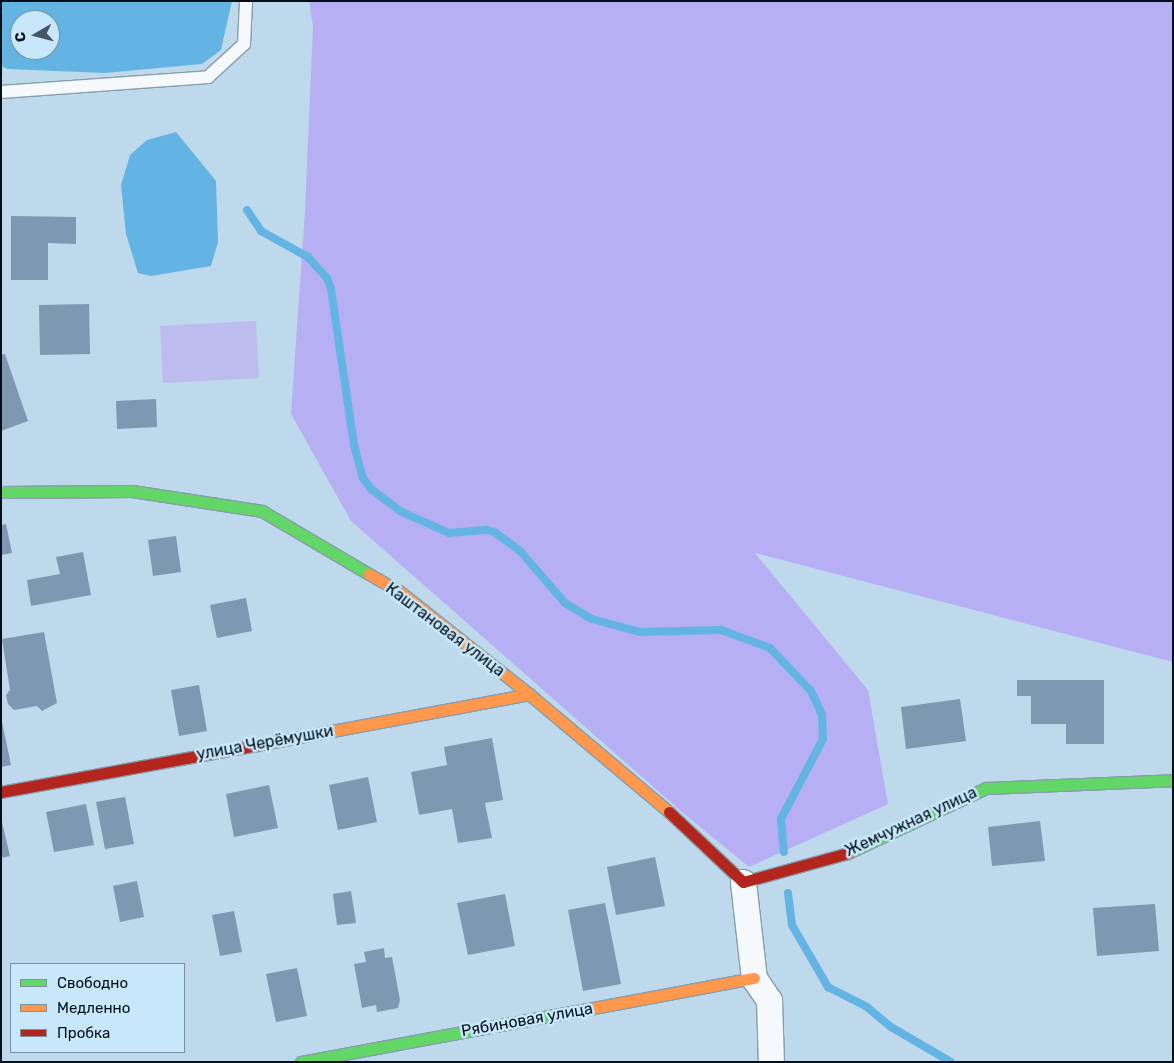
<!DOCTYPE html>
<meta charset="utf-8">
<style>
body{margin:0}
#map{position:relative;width:1174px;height:1063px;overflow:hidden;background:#bdd9eb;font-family:Rubik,sans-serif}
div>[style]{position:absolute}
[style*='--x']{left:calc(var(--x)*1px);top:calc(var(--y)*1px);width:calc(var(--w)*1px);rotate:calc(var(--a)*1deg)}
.green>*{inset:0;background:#bcbcee}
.forest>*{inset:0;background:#b6aff4}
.water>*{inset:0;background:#63b4e2}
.stream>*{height:8px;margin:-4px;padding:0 4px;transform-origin:4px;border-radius:4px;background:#63b4e2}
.building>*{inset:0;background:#7e98b1}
.roads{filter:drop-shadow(1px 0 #879dab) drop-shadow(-1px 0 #879dab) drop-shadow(0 1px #879dab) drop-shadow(0 -1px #879dab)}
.lane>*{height:12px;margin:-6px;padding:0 6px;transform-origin:6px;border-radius:6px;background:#f5f9fc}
.street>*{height:25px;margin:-12.5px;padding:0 12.5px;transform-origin:12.5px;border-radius:12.5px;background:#f5f9fc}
.fast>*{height:11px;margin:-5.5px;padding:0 5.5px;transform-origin:5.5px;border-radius:5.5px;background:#63d668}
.slow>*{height:11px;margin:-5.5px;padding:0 5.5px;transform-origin:5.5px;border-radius:5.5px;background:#ff974d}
.jam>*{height:11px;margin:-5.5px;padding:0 5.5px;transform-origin:5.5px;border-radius:5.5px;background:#b3261e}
span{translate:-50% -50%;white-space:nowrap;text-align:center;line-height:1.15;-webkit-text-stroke:5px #c9e7fb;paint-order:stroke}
.street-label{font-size:16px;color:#00101b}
.frame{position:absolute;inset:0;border:2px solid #00101b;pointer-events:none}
.legend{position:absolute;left:10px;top:963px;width:175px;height:90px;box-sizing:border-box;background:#c9e7fb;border:1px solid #7991a1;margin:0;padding:6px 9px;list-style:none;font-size:15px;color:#00101b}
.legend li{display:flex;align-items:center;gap:10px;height:25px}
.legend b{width:25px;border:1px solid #7991a1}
.north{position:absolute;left:10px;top:10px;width:50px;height:50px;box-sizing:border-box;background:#c9e7fb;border:1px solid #7991a1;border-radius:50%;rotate:262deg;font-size:14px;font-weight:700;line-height:20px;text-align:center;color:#00101b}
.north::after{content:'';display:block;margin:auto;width:18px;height:22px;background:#425664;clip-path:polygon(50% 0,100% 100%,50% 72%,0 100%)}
</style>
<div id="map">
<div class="green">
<i style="clip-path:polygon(256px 321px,259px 378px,163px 383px,160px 326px)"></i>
</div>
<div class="forest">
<i style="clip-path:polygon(309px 1px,1173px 1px,1173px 662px,755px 553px,868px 690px,888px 804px,749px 867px,682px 812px,351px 521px,291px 414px,305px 211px,313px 27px)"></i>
</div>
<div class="water">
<i style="clip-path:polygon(evenodd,1px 1px,232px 1px,221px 50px,202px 64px,105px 73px,8px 69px,1px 66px,1px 1px,20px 20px,50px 20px,50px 50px,20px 50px,20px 20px)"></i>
<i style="clip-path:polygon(176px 132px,216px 181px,218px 242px,211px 266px,151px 276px,138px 273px,126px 234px,121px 185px,130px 155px,147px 140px)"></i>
</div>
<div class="stream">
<i style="--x:247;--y:210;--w:25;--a:56"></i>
<i style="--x:261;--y:231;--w:54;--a:29"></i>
<i style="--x:308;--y:257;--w:28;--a:48"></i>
<i style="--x:327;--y:278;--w:12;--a:70"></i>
<i style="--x:331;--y:289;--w:158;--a:81.6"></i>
<i style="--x:354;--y:445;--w:34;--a:75"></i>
<i style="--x:363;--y:478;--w:14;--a:54"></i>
<i style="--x:371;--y:489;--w:36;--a:37"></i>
<i style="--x:400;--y:511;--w:54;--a:24.2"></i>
<i style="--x:449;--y:533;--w:38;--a:-5"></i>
<i style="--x:487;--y:530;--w:9;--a:18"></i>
<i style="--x:496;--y:533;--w:30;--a:37"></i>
<i style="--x:520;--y:551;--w:69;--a:49.1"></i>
<i style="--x:565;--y:603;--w:31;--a:31"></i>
<i style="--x:592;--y:619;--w:50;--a:15.2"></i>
<i style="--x:640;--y:632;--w:81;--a:-1.4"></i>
<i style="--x:721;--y:630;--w:52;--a:20.2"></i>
<i style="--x:770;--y:648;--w:59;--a:46.4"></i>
<i style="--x:811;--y:691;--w:26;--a:65"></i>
<i style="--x:822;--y:715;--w:24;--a:88"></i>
<i style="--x:823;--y:739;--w:90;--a:117.7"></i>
<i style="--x:781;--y:819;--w:33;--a:85"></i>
<i style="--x:788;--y:893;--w:32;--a:83"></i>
<i style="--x:792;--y:925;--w:72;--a:59.9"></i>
<i style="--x:828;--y:987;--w:44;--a:27.1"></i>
<i style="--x:867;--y:1007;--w:31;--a:40"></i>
<i style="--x:891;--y:1027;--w:69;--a:30.3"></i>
</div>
<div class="building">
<i style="clip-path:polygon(11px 216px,76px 217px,76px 244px,48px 243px,48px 280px,11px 280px)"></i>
<i style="clip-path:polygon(89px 304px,90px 354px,40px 355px,39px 305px)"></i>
<i style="clip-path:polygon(5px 354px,28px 421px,1px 431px,1px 355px)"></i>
<i style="clip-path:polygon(156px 399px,157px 427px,117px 429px,116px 401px)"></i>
<i style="clip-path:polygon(6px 524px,12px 553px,1px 555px,1px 525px)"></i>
<i style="clip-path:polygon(176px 536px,181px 572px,153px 576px,148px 540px)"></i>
<i style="clip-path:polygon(83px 552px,91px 595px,31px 606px,27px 580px,60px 574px,56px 557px)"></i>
<i style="clip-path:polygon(246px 598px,252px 631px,217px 638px,210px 605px)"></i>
<i style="clip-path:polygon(44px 632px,57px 703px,42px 711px,37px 706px,14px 710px,8px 704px,6px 695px,10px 690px,2px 639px)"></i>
<i style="clip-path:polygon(1017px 680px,1104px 680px,1104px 744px,1066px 744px,1066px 724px,1031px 724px,1031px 696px,1017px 696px)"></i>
<i style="clip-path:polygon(199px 685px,207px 731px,179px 736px,171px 690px)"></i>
<i style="clip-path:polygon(960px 699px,966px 741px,906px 749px,901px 707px)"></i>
<i style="clip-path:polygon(1px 717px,11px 765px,1px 767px)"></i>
<i style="clip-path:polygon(492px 738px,503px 800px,485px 803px,492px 838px,458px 843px,452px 809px,419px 815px,411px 772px,447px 765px,444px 747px)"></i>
<i style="clip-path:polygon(368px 777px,377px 822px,338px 830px,329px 785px)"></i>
<i style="clip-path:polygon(269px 785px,278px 828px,234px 837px,226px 794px)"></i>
<i style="clip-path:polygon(125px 797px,134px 844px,105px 849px,96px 802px)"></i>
<i style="clip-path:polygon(86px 804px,94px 845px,54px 852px,46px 812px)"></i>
<i style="clip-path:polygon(1px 818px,10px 856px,1px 858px)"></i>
<i style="clip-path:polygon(1040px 821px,1045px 861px,992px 866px,988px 827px)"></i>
<i style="clip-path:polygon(655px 857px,665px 906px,616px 915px,607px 867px)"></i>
<i style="clip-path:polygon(137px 881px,144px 917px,120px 922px,113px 886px)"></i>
<i style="clip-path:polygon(351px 891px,356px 923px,337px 925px,333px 894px)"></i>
<i style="clip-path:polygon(505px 894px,515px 946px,468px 955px,457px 903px)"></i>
<i style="clip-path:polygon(605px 903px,621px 984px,583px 991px,568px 910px)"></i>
<i style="clip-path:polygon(1155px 904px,1159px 951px,1097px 956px,1093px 908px)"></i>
<i style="clip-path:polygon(234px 911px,242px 952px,220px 956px,212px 915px)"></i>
<i style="clip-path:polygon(384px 948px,385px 958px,392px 957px,400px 1000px,398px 1008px,377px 1012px,376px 1005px,362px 1008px,354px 964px,366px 962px,364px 952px)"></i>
<i style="clip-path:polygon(297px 968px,307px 1016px,276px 1022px,266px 974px)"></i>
</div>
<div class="roads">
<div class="lane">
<i style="--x:1;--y:92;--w:208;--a:-4.1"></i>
<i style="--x:208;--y:77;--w:49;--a:-42.5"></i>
<i style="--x:244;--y:44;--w:43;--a:-87.3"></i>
</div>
<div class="street">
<i style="--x:743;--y:882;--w:97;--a:83.5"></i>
<i style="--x:754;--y:978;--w:27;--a:56"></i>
<i style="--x:769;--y:1000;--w:62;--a:88.2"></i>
</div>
<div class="fast">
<i style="--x:1;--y:492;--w:131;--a:-0.4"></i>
<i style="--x:132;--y:491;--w:132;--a:8.7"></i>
<i style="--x:262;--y:511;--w:124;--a:30.5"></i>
<i style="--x:848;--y:853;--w:153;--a:-25.2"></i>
<i style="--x:986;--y:788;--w:187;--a:-2.4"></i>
<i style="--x:301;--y:1062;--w:276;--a:-10.5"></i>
</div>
<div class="slow">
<i style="--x:369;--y:574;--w:34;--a:30"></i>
<i style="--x:399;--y:591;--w:166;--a:38.4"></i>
<i style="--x:529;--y:694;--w:183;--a:40.1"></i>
<i style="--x:257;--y:745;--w:277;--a:-10.6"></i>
<i style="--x:572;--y:1012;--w:185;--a:-10.6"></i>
</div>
<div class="jam">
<i style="--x:1;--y:792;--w:260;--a:-10.4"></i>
<i style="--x:669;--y:812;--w:102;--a:43.4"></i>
<i style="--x:743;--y:882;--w:109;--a:-15.4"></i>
</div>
</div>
<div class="street-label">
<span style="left:445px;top:630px;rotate:37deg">Каштановая улица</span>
<span style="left:265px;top:743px;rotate:-10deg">улица Черёмушки</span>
<span style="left:911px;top:822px;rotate:-25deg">Жемчужная улица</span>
<span style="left:527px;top:1020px;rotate:-10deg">Рябиновая улица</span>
</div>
<div class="frame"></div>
<ul class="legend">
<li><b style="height:6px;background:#63d668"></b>Свободно</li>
<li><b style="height:6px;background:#ff974d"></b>Медленно</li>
<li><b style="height:6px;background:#b3261e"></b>Пробка</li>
</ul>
<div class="north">С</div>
</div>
